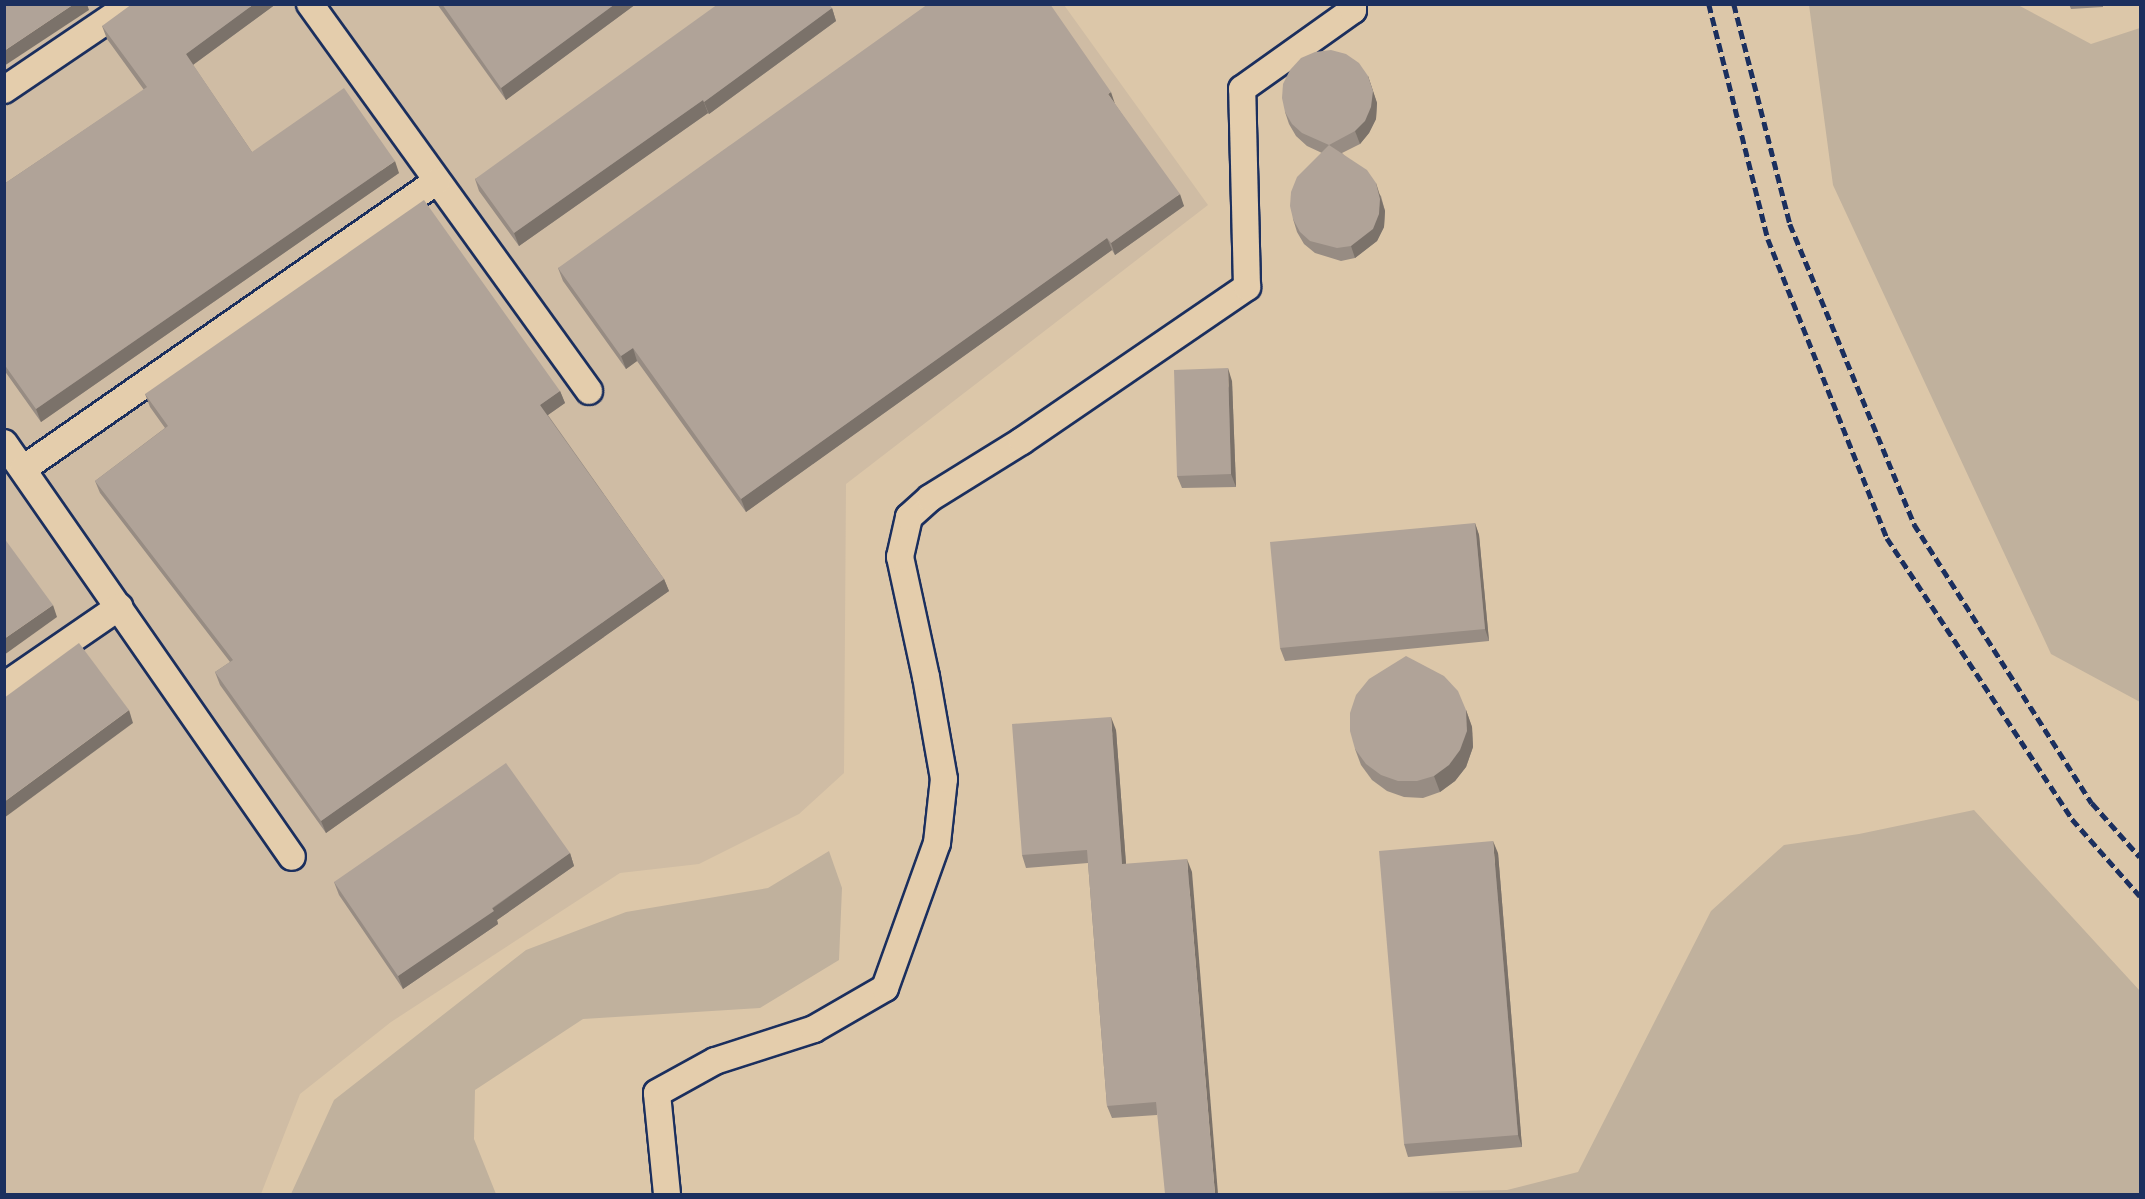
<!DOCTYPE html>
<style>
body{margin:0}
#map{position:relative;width:2145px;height:1199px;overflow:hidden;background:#dcc7a9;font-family:Sriracha,sans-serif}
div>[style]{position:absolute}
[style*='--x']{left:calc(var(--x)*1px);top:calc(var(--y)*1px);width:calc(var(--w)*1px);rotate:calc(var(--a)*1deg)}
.built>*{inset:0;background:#cfbca4}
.green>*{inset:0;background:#c0b19d}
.roads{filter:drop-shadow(2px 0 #1b2f5e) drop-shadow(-2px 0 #1b2f5e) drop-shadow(0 2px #1b2f5e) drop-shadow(0 -2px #1b2f5e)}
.minor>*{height:26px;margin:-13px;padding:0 13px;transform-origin:13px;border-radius:13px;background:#e4cdac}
.rail>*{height:4.5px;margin-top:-2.25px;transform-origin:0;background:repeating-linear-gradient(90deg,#1b2f5e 0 9px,transparent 0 13.5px)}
.wall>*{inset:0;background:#978c83}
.shaded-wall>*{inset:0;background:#7b726a}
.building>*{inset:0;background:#b0a398}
span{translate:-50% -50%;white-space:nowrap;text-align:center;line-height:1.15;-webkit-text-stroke:5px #e4cdac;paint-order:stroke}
.frame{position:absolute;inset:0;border:6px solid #1b2f5e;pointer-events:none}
</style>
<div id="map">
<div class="built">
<i style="clip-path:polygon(5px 5px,1064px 5px,1208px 205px,846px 484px,844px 773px,799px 814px,699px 864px,620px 873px,391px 1022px,300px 1094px,261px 1194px,5px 1194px)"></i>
</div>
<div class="green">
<i style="clip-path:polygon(1809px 5px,2018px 5px,2091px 44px,2140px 28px,2140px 702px,2051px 654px,1833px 185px)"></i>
<i style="clip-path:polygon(1974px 810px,2140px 991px,2140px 1194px,1322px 1194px,1507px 1190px,1578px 1172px,1711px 911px,1784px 845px,1859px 834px)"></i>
<i style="clip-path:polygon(829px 851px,842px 888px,839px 960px,760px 1008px,583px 1019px,475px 1090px,474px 1139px,496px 1194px,291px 1194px,334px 1100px,526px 950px,626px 912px,768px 888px)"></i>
</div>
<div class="roads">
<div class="minor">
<i style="--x:310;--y:4;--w:477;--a:54.2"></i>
<i style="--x:4;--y:90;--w:153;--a:-34.1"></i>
<i style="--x:4;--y:443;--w:504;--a:55.18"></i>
<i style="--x:23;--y:469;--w:504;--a:-34.82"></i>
<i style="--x:4;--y:686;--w:140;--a:-34.5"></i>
<i style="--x:667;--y:1194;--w:101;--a:-95.7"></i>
<i style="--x:657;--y:1093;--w:66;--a:-28.9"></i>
<i style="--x:715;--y:1061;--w:104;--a:-17.9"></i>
<i style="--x:814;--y:1029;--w:82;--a:-30"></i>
<i style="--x:885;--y:988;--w:154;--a:-70.3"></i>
<i style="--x:937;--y:843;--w:64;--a:-83.8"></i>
<i style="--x:944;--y:779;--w:104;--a:-100"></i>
<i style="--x:926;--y:677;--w:123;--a:-102.2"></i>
<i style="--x:900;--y:557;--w:41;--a:-77.3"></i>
<i style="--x:909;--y:517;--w:28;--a:-42"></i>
<i style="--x:930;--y:498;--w:108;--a:-31.8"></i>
<i style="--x:1022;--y:441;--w:273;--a:-34.4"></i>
<i style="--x:1247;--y:287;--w:198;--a:-91.4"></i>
<i style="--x:1242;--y:89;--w:136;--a:-35.4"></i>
<i style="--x:1353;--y:10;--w:6;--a:-90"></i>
</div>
</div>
<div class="rail">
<i style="--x:1709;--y:4;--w:242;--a:75.9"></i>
<i style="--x:1768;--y:239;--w:322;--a:68.3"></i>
<i style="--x:1887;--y:538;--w:336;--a:56.6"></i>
<i style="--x:2072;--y:819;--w:103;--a:48.6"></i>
<i style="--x:1734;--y:4;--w:227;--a:75.7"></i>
<i style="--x:1790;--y:224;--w:325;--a:67.5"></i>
<i style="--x:1914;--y:524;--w:331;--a:57.5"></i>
<i style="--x:2092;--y:803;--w:72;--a:48.4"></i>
</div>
<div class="wall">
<i style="clip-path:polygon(276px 4px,193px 65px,252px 152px,399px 173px,41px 422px,4px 370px,4px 184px,144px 90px,107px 39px,102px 26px)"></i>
<i style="clip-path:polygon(437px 4px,636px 4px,506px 100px)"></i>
<i style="clip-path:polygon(2069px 4px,2103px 4px,2103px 7px,2071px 9px)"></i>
<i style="clip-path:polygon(832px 8px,836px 21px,709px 114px,708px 113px,519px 246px,479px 191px,475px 179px)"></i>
<i style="clip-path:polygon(1368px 76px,1377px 103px,1376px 119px,1369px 133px,1360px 144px,1342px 153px,1381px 196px,1385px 211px,1384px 227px,1377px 241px,1355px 258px,1341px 261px,1315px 253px,1304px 244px,1297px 232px,1293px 219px,1322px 153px,1307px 146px,1296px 136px,1289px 124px,1285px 112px)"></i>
<i style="clip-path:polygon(1115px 104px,1184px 206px,1115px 255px,1112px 250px,746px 512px,637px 361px,626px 369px,563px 281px,558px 268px)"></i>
<i style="clip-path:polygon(1232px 381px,1236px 487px,1182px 488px,1177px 476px)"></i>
<i style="clip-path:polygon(560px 391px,565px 403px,548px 415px,664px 579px,669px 591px,326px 833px,220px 685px,215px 672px,230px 662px,100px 493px,95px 481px,165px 428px,150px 407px,145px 394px)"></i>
<i style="clip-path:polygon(1475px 523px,1479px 535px,1489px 641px,1285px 661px,1280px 648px)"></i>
<i style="clip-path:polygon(1466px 710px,1472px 727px,1473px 747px,1466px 767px,1455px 781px,1440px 792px,1423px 798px,1404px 797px,1387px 791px,1372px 780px,1361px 765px,1355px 749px)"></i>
<i style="clip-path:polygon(1116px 730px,1126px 864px,1192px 872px,1157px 1115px,1112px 1118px,1107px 1106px,1088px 863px,1026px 868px,1022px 855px)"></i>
<i style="clip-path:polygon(570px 853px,574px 866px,497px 920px,498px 924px,403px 989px,339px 895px,334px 882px)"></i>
<i style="clip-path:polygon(1498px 853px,1522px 1147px,1408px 1157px,1404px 1144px)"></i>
</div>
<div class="shaded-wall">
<i style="clip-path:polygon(74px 4px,87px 4px,89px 10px,4px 66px,4px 51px)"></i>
<i style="clip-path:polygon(254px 4px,276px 4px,190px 67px,186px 54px)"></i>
<i style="clip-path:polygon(615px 4px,636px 4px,506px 100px,501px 88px)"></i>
<i style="clip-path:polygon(832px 8px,836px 21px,709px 114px,704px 102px)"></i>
<i style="clip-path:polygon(1368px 76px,1377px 103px,1376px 119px,1369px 133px,1360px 144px,1355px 131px)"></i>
<i style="clip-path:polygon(1111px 92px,1115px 104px,1108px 94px)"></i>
<i style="clip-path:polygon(703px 100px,708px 113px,519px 246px,514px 233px)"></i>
<i style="clip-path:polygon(395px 161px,399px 173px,41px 422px,36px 409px)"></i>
<i style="clip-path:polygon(1376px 183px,1385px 211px,1384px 227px,1377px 241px,1355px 258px,1351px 246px)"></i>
<i style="clip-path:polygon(1180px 194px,1184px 206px,1115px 255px,1111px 243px)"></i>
<i style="clip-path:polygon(1107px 238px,1112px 250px,746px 512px,741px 499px)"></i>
<i style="clip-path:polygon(633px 348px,637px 361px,626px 369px,621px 356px)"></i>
<i style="clip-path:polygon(1228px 368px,1232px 381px,1236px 487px,1231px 474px)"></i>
<i style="clip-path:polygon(560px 391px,565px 403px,545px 417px,540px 405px)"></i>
<i style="clip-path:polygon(1475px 523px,1479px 535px,1489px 641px,1485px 629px)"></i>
<i style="clip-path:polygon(664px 579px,669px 591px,326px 833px,321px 821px)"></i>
<i style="clip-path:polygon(53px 605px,57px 617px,4px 655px,4px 639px)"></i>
<i style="clip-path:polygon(129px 710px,133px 723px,4px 818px,4px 802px)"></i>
<i style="clip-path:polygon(1466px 710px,1472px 727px,1473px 747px,1466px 767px,1455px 781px,1440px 792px,1434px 776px)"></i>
<i style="clip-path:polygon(1111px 717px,1116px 730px,1127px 877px,1122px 864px)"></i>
<i style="clip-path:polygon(1493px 841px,1498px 853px,1522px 1147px,1518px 1135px)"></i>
<i style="clip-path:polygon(570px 853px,574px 866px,497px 920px,498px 924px,403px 989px,398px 976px)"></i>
<i style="clip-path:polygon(1187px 859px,1192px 872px,1218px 1194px,1215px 1194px)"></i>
</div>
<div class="building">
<i style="clip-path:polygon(4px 4px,74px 4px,4px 51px)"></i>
<i style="clip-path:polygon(132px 4px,254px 4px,186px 54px,252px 152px,344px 88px,395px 161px,36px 409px,4px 364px,4px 184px,147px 87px,102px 26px)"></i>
<i style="clip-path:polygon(442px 4px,615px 4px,501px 88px)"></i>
<i style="clip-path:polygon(718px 4px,829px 4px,832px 8px,704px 102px,703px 100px,514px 233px,475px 179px)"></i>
<i style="clip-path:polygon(928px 4px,1050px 4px,1111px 92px,1108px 94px,1180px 194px,1111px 243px,1107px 238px,741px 499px,633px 348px,621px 356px,558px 268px)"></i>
<i style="clip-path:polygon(1331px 50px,1346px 54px,1359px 63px,1368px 76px,1373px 91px,1371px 107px,1365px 121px,1355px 131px,1329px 145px,1302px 133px,1292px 124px,1285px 112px,1282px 98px,1283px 84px,1290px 70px,1301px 58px,1315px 52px)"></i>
<i style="clip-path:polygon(1329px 145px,1367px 170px,1376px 183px,1380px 199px,1379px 214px,1373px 229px,1351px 246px,1337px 248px,1310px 241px,1300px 232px,1293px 219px,1290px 206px,1291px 192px,1297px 177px)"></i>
<i style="clip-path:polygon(424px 200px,560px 391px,540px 405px,664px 579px,321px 821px,215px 672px,233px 660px,95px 481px,168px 426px,145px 394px)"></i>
<i style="clip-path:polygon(1228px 368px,1231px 474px,1177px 476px,1174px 370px)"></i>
<i style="clip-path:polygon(1475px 523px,1485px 629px,1280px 648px,1270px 542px)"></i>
<i style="clip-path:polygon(4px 538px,53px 605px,4px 639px)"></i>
<i style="clip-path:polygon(79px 643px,129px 710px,4px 802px,4px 698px)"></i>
<i style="clip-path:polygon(1406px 656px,1444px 676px,1458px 691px,1466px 710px,1467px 731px,1460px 750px,1449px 765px,1434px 776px,1417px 781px,1398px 781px,1381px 775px,1366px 764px,1355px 749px,1350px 731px,1350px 713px,1356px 695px,1369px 679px)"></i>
<i style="clip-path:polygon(1111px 717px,1122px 864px,1187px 859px,1215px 1194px,1165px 1194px,1156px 1102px,1107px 1106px,1087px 850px,1022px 855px,1012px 724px)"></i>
<i style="clip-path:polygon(506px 763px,570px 853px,492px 908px,494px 911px,398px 976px,334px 882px)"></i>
<i style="clip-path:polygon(1493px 841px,1518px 1135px,1404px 1144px,1379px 851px)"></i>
</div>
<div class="frame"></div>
</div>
